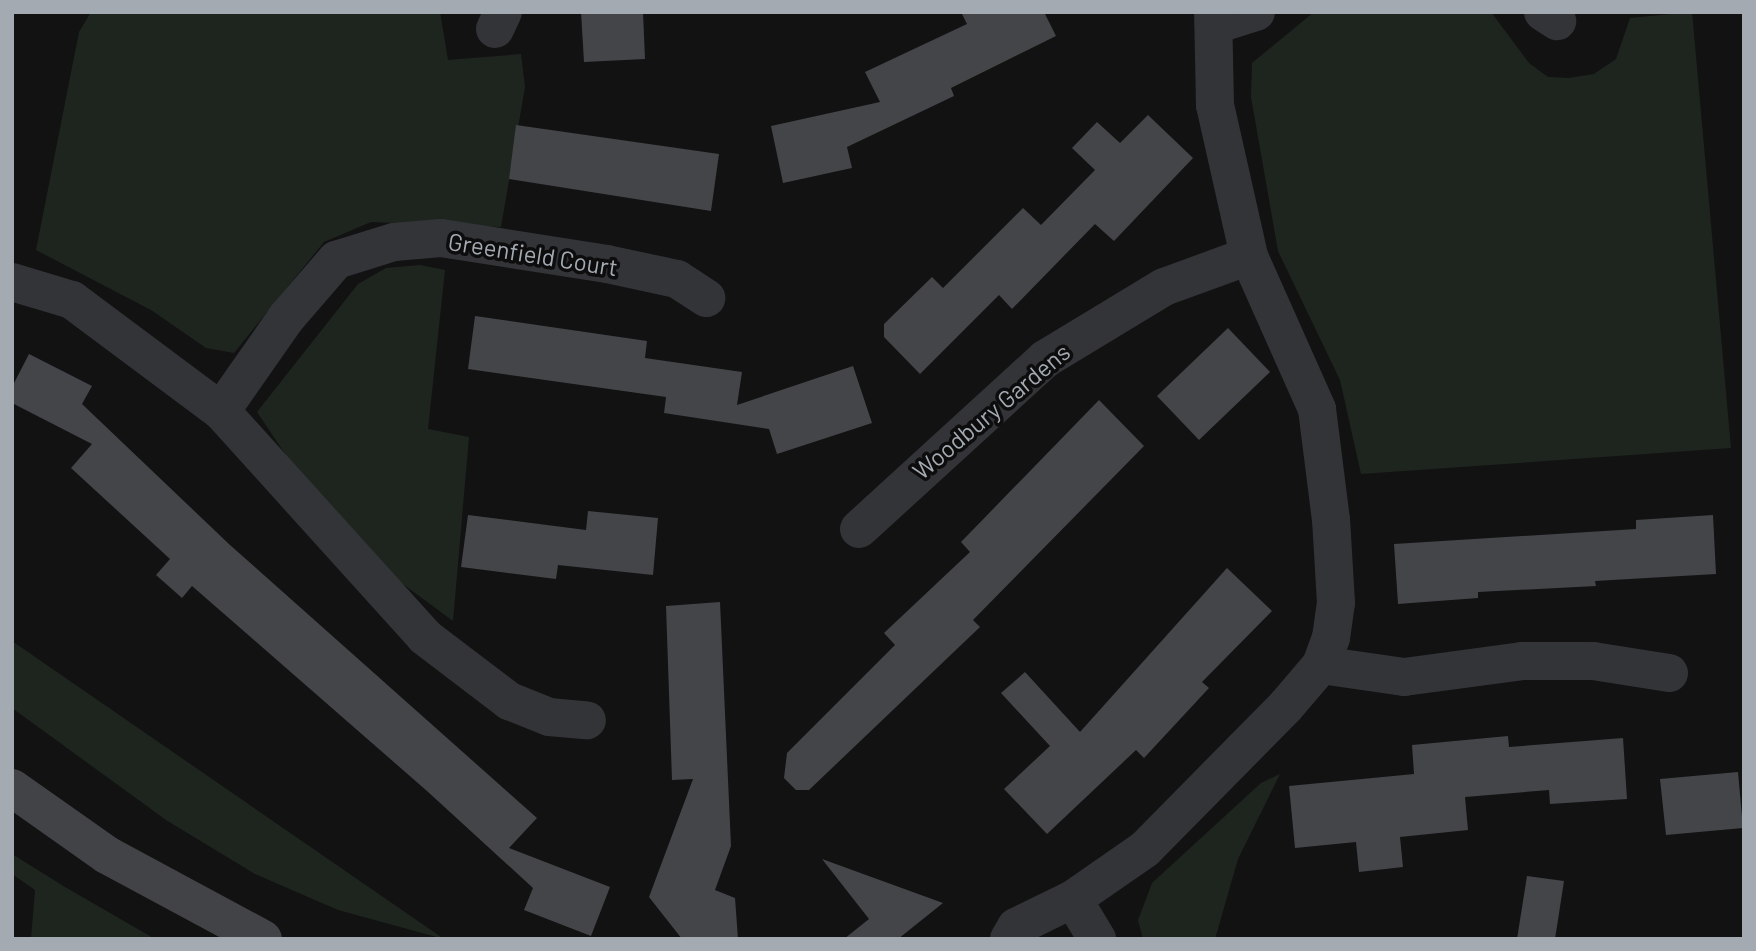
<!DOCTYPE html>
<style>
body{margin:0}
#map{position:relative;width:1756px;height:951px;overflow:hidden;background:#121213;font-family:Barlow,sans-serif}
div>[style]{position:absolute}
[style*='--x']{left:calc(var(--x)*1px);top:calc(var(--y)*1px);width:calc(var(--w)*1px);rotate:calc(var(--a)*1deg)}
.green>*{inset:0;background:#1e251f}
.building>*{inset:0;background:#434548}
.street>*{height:38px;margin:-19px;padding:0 19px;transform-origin:19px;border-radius:19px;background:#333438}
.secondary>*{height:38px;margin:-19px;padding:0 19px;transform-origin:19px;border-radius:19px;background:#414347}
span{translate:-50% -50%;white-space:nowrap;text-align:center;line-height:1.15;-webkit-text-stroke:7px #0d0d0e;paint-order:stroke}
.street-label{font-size:24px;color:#a4aab2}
.frame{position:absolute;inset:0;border:14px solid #a4aab2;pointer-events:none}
</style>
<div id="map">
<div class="green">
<i style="clip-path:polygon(91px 12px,440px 12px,448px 60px,521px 54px,525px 87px,501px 227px,371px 222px,324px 242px,234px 353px,206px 348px,151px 310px,36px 250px,79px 32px)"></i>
<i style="clip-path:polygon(1314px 12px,1491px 12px,1529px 63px,1548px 77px,1569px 78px,1594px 74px,1616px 59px,1630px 18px,1692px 12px,1731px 448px,1361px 474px,1340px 380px,1278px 251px,1251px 97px,1252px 63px)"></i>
<i style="clip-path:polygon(420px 265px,445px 270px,428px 429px,469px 437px,453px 621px,392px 576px,298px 473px,257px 412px,358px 284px,386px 268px)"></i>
<i style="clip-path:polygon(12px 641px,444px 939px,338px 910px,255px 874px,166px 820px,12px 708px)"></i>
<i style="clip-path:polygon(1280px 774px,1238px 859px,1215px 939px,1143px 939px,1138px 920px,1152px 883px,1261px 783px)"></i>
<i style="clip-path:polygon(12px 854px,65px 887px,155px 939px,31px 939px,35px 890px,12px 874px)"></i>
</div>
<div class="building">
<i style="clip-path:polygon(581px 12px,643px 12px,645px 59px,584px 62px)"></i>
<i style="clip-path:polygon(961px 12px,1044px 12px,1056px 36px,951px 88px,954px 96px,847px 147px,852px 168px,783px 183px,771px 126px,880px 102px,865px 72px,967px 24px)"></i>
<i style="clip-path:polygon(1148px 115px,1193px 158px,1114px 241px,1095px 224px,1012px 309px,999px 295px,920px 374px,884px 337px,884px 324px,932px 277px,943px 288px,1023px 208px,1041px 225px,1095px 170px,1072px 148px,1097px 122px,1120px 143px)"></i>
<i style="clip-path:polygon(516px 125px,719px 154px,711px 211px,509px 179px)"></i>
<i style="clip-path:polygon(475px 316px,647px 341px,645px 358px,742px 372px,737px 405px,853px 366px,872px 423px,777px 454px,769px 429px,664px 413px,666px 397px,468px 369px)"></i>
<i style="clip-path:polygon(1228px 328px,1270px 372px,1199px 440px,1157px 396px)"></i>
<i style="clip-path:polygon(29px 354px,92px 386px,82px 404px,230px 545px,537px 818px,509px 848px,610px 887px,591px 936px,524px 910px,533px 888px,427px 791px,192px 586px,182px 598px,156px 575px,170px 559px,71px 468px,92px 444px,12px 403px,12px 387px)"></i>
<i style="clip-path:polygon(1099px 400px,1144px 446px,973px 620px,980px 627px,809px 790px,796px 790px,784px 778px,787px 753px,895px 645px,884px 633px,970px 552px,961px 542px)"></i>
<i style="clip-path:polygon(588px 511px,658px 518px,653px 575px,558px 565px,556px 579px,461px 567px,468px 515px,586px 530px)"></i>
<i style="clip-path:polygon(1713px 515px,1716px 574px,1595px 581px,1596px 586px,1478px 592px,1478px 598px,1398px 604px,1394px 544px,1636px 529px,1636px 520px)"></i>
<i style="clip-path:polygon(1227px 568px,1272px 611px,1202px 682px,1209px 688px,1144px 758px,1136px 750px,1047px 834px,1004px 789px,1050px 746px,1001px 693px,1025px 672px,1080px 732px)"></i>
<i style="clip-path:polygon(720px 602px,731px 846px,715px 890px,735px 898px,738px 939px,682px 939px,649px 897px,693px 779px,672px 780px,666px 606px)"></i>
<i style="clip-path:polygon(1508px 736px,1509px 747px,1623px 738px,1627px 799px,1550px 804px,1549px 790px,1465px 797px,1468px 830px,1400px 837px,1403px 867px,1359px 872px,1356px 842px,1295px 848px,1289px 786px,1414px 774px,1412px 745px)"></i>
<i style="clip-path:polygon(1738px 772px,1743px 828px,1666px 835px,1660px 779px)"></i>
<i style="clip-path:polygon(822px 859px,943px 903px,898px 939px,844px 939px,869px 919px)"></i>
<i style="clip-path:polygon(1527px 876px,1564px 881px,1555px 939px,1517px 939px)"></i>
</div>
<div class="street">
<i style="--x:1543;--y:12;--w:17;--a:33"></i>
<i style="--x:1215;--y:25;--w:43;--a:-17.6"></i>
<i style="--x:495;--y:29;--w:19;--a:-65"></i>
<i style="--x:12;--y:282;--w:63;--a:16.7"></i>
<i style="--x:72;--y:300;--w:186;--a:36.7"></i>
<i style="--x:221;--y:411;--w:304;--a:47.9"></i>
<i style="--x:425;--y:637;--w:106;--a:37.3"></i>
<i style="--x:509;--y:701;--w:43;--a:21.8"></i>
<i style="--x:549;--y:717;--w:38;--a:5"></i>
<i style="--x:221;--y:411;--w:113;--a:-55"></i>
<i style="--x:286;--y:318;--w:77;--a:-49.2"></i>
<i style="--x:336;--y:260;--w:61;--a:-17.2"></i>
<i style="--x:394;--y:242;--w:47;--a:-4.9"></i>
<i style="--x:441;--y:238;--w:168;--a:8.9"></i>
<i style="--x:607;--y:264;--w:72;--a:12.1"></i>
<i style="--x:677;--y:279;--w:35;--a:33"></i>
<i style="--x:859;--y:529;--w:252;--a:-42.4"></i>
<i style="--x:1045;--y:359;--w:139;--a:-31.2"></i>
<i style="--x:1164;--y:287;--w:90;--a:-20"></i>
<i style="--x:1321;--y:665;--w:84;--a:8.2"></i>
<i style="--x:1404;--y:677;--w:119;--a:-7.7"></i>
<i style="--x:1522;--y:661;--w:71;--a:0"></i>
<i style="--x:1593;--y:661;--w:77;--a:9"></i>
<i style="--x:1073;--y:899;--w:47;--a:59"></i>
<i style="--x:1009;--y:939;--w:14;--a:-60"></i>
<i style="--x:1016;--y:927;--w:64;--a:-26.2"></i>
<i style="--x:1073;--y:899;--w:88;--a:-34.8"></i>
<i style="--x:1145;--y:849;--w:201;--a:-45.4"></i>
<i style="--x:1286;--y:706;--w:54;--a:-49.5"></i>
<i style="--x:1321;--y:665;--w:29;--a:-70"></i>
<i style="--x:1331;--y:638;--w:35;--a:-82"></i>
<i style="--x:1336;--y:603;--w:83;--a:-93.4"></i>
<i style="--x:1331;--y:520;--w:112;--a:-97.2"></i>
<i style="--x:1317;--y:409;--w:167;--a:-114"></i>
<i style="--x:1249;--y:256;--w:155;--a:-102.7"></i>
<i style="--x:1215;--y:105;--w:93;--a:-91.2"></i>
</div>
<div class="secondary">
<i style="--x:12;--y:788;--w:116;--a:35.2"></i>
<i style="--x:107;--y:855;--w:177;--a:28.3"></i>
</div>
<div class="street-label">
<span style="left:533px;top:254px;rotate:9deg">Greenfield Court</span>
<span style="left:991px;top:411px;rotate:-40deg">Woodbury Gardens</span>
</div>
<div class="frame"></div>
</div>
